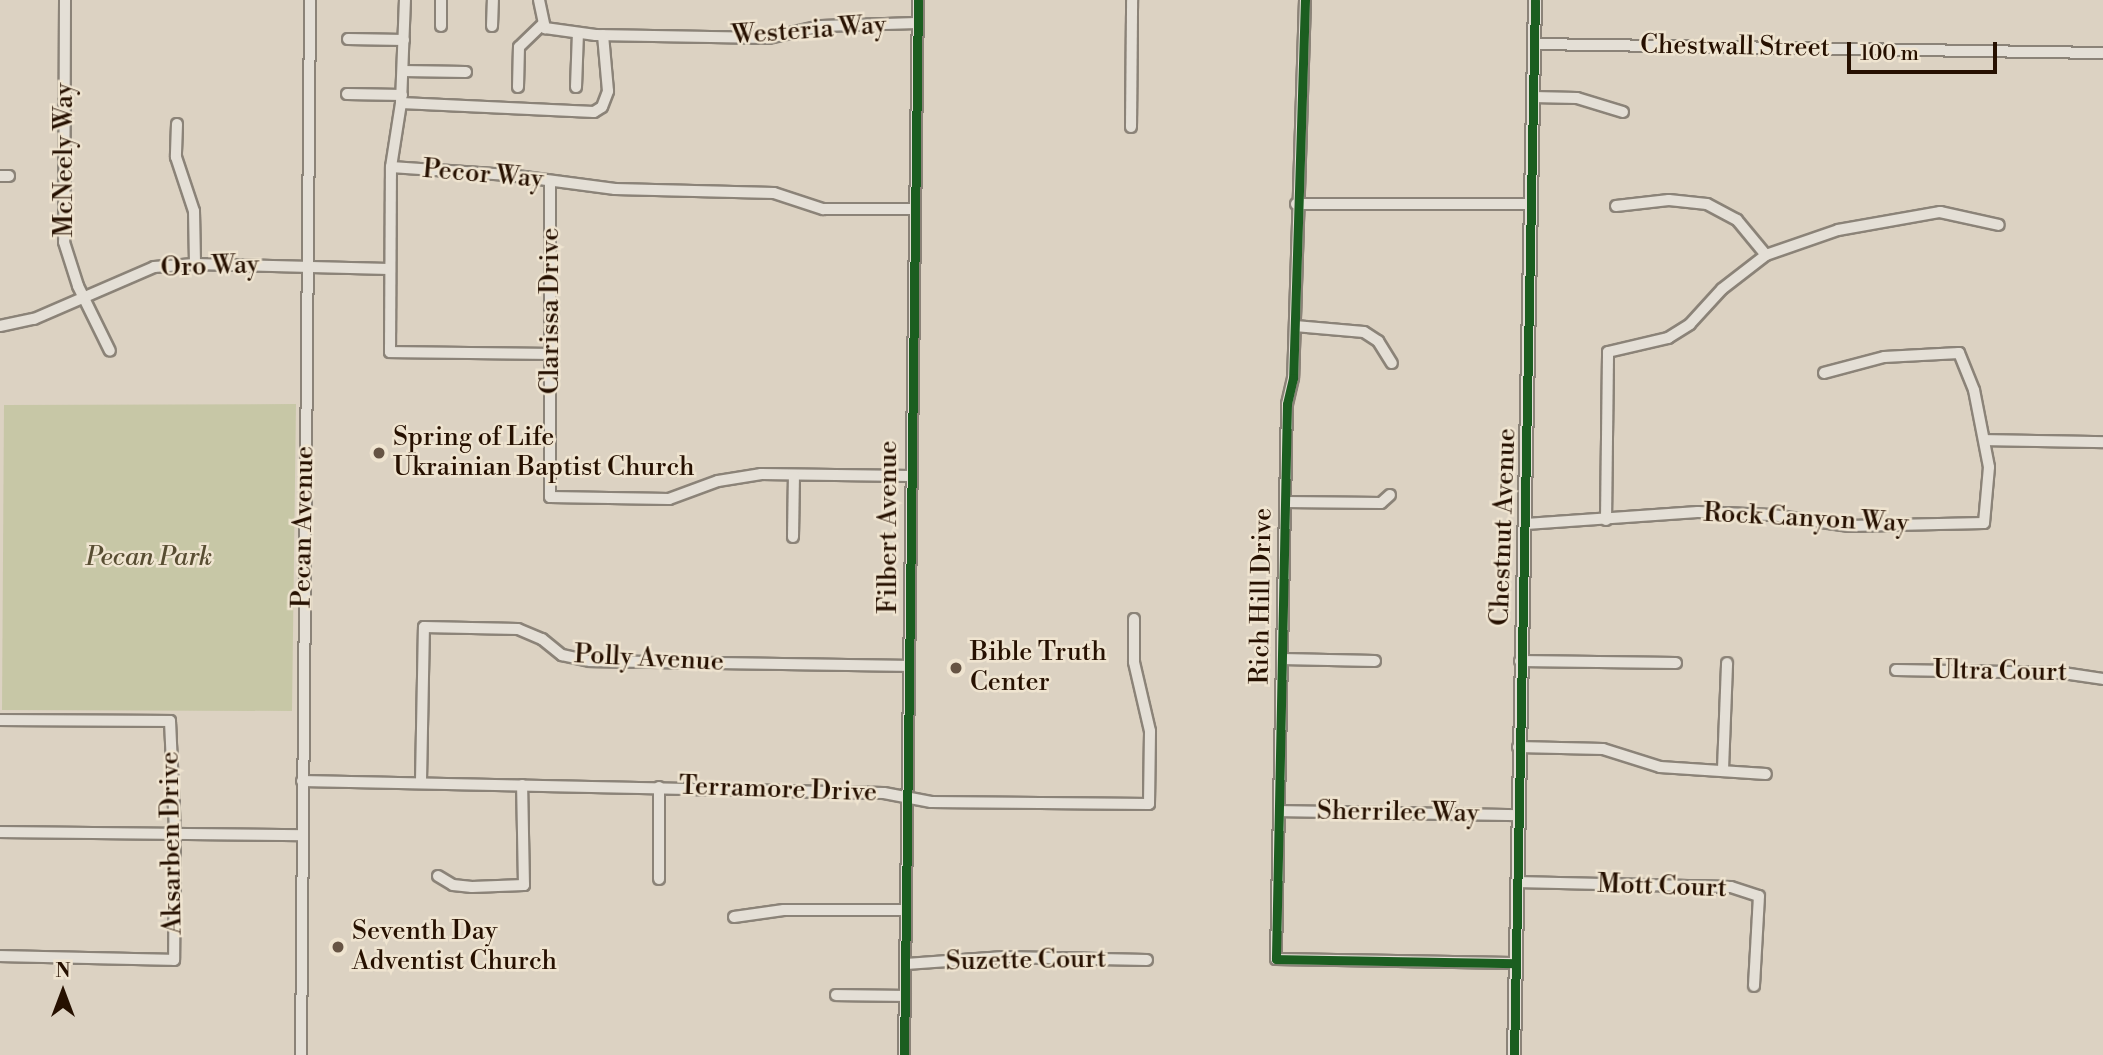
<!DOCTYPE html>
<style>
body{margin:0}
#map{position:relative;width:2103px;height:1055px;overflow:hidden;background:#dcd2c2;font-family:"Libre Bodoni",serif}
div>[style]{position:absolute}
[style*='--x']{left:calc(var(--x)*1px);top:calc(var(--y)*1px);width:calc(var(--w)*1px);rotate:calc(var(--a)*1deg)}
.green>*{inset:0;background:#c7c7a6}
.roads{filter:drop-shadow(2px 0 #8b8378) drop-shadow(-2px 0 #8b8378) drop-shadow(0 2px #8b8378) drop-shadow(0 -2px #8b8378)}
.minor>*{height:10px;margin:-5px;padding:0 5px;transform-origin:5px;border-radius:5px;background:#e4dfd6}
.tertiary>*{height:12px;margin:-6px;padding:0 6px;transform-origin:6px;border-radius:6px;background:#e4dfd6}
.cycleway>*{height:9px;margin:-4.5px;padding:0 4.5px;transform-origin:4.5px;border-radius:4.5px;background:#1b5e20}
.dots>*{width:19px;height:19px;translate:-50% -50%;box-sizing:border-box;border:4px solid #efe4d0;border-radius:50%}
span{translate:-50% -50%;white-space:nowrap;text-align:center;line-height:1.15;-webkit-text-stroke:5px #efe4d0;paint-order:stroke}
.street-label{font-size:26px;color:#261000}
.poi-label{font-size:26px;color:#261000}
.left{translate:0 -50%;text-align:left}
.park-label{font-size:26px;color:#584d32;font-style:italic}
.north{position:absolute;left:28px;top:957px;width:70px;height:70px;-webkit-text-stroke:5px #efe4d0;paint-order:stroke;rotate:0deg;font-size:19px;font-weight:700;line-height:28px;text-align:center;color:#261000}
.north::after{content:'';display:block;margin:auto;width:24px;height:32px;background:#261000;clip-path:polygon(50% 0,100% 100%,50% 72%,0 100%)}
.scale{position:absolute;left:1847px;top:42px;width:150px;height:32px;box-sizing:border-box;border:4px solid #261000;border-top:0;padding-left:9px;font-size:21px;line-height:24px;white-space:nowrap;color:#261000;-webkit-text-stroke:5px #efe4d0;paint-order:stroke}
</style>
<div id="map">
<div class="green">
<i style="clip-path:polygon(296px 404px,292px 711px,2px 710px,4px 405px)"></i>
</div>
<div class="roads">
<div class="minor">
<i style="--x:65;--y:0;--w:242;--a:90.2"></i>
<i style="--x:64;--y:242;--w:46;--a:72.3"></i>
<i style="--x:78;--y:286;--w:72;--a:63.8"></i>
<i style="--x:539;--y:0;--w:29;--a:78"></i>
<i style="--x:545;--y:28;--w:51;--a:7.8"></i>
<i style="--x:596;--y:35;--w:172;--a:1"></i>
<i style="--x:768;--y:38;--w:54;--a:-12.8"></i>
<i style="--x:821;--y:26;--w:96;--a:-1.8"></i>
<i style="--x:1305;--y:0;--w:378;--a:91.8"></i>
<i style="--x:1293;--y:378;--w:27;--a:103"></i>
<i style="--x:1287;--y:404;--w:555;--a:91.14"></i>
<i style="--x:1276;--y:959;--w:236;--a:1"></i>
<i style="--x:441;--y:26;--w:26;--a:-90"></i>
<i style="--x:492;--y:26;--w:26;--a:-88"></i>
<i style="--x:348;--y:39;--w:56;--a:1"></i>
<i style="--x:1535;--y:44;--w:568;--a:0.91"></i>
<i style="--x:403;--y:71;--w:63;--a:0.9"></i>
<i style="--x:518;--y:87;--w:40;--a:-88.6"></i>
<i style="--x:519;--y:47;--w:32;--a:-44"></i>
<i style="--x:576;--y:87;--w:54;--a:-87.9"></i>
<i style="--x:347;--y:94;--w:55;--a:1"></i>
<i style="--x:1533;--y:97;--w:44;--a:1.3"></i>
<i style="--x:1577;--y:98;--w:48;--a:16.9"></i>
<i style="--x:401;--y:103;--w:193;--a:2.7"></i>
<i style="--x:594;--y:112;--w:9;--a:-32"></i>
<i style="--x:602;--y:107;--w:17;--a:-69"></i>
<i style="--x:608;--y:91;--w:56;--a:-95.1"></i>
<i style="--x:177;--y:124;--w:33;--a:92"></i>
<i style="--x:176;--y:157;--w:57;--a:71.6"></i>
<i style="--x:194;--y:211;--w:53;--a:88.9"></i>
<i style="--x:1131;--y:127;--w:127;--a:-89.5"></i>
<i style="--x:391;--y:167;--w:65;--a:-81.1"></i>
<i style="--x:401;--y:103;--w:103;--a:-87.8"></i>
<i style="--x:0;--y:176;--w:9;--a:0"></i>
<i style="--x:550;--y:181;--w:316;--a:90"></i>
<i style="--x:550;--y:497;--w:119;--a:1"></i>
<i style="--x:669;--y:499;--w:52;--a:-20.2"></i>
<i style="--x:718;--y:481;--w:44;--a:-9.2"></i>
<i style="--x:761;--y:474;--w:149;--a:0.8"></i>
<i style="--x:1296;--y:204;--w:235;--a:0"></i>
<i style="--x:1616;--y:206;--w:53;--a:-6.5"></i>
<i style="--x:1669;--y:200;--w:38;--a:6"></i>
<i style="--x:1707;--y:204;--w:34;--a:28"></i>
<i style="--x:1737;--y:220;--w:45;--a:50.4"></i>
<i style="--x:0;--y:326;--w:35;--a:-12"></i>
<i style="--x:34;--y:319;--w:131;--a:-23.4"></i>
<i style="--x:154;--y:267;--w:41;--a:-4.2"></i>
<i style="--x:195;--y:264;--w:194;--a:1.5"></i>
<i style="--x:1295;--y:326;--w:69;--a:5"></i>
<i style="--x:1364;--y:332;--w:17;--a:33"></i>
<i style="--x:1378;--y:341;--w:26;--a:58"></i>
<i style="--x:549;--y:354;--w:159;--a:-179.3"></i>
<i style="--x:390;--y:352;--w:185;--a:-89.7"></i>
<i style="--x:391;--y:167;--w:118;--a:3.9"></i>
<i style="--x:509;--y:175;--w:107;--a:7.5"></i>
<i style="--x:615;--y:189;--w:159;--a:1.4"></i>
<i style="--x:774;--y:193;--w:52;--a:18.1"></i>
<i style="--x:823;--y:209;--w:92;--a:0"></i>
<i style="--x:1985;--y:440;--w:118;--a:1"></i>
<i style="--x:1285;--y:502;--w:96;--a:0.6"></i>
<i style="--x:1381;--y:503;--w:12;--a:-42"></i>
<i style="--x:1606;--y:520;--w:168;--a:-89.3"></i>
<i style="--x:1608;--y:352;--w:62;--a:-13.1"></i>
<i style="--x:1668;--y:338;--w:26;--a:-32"></i>
<i style="--x:1690;--y:324;--w:47;--a:-47.6"></i>
<i style="--x:1722;--y:289;--w:56;--a:-37.7"></i>
<i style="--x:1766;--y:255;--w:76;--a:-19.1"></i>
<i style="--x:1838;--y:230;--w:104;--a:-10"></i>
<i style="--x:1940;--y:212;--w:60;--a:12.4"></i>
<i style="--x:1526;--y:524;--w:172;--a:-4"></i>
<i style="--x:1698;--y:512;--w:74;--a:2.3"></i>
<i style="--x:1772;--y:515;--w:78;--a:8.1"></i>
<i style="--x:1849;--y:526;--w:135;--a:-1.3"></i>
<i style="--x:1984;--y:523;--w:56;--a:-84.9"></i>
<i style="--x:1989;--y:467;--w:78;--a:-101"></i>
<i style="--x:1974;--y:390;--w:40;--a:-112"></i>
<i style="--x:1959;--y:353;--w:75;--a:176.9"></i>
<i style="--x:1884;--y:357;--w:62;--a:165.1"></i>
<i style="--x:793;--y:537;--w:61;--a:-89.1"></i>
<i style="--x:1282;--y:659;--w:93;--a:1.2"></i>
<i style="--x:1520;--y:661;--w:156;--a:0.7"></i>
<i style="--x:1896;--y:670;--w:167;--a:1"></i>
<i style="--x:2063;--y:673;--w:40;--a:8.5"></i>
<i style="--x:0;--y:720;--w:170;--a:0.3"></i>
<i style="--x:170;--y:721;--w:111;--a:87.4"></i>
<i style="--x:175;--y:832;--w:128;--a:90.4"></i>
<i style="--x:174;--y:960;--w:174;--a:-178.7"></i>
<i style="--x:1518;--y:747;--w:85;--a:1.3"></i>
<i style="--x:1603;--y:749;--w:60;--a:17.5"></i>
<i style="--x:1660;--y:767;--w:106;--a:3.8"></i>
<i style="--x:1723;--y:769;--w:106;--a:-87.8"></i>
<i style="--x:302;--y:781;--w:582;--a:1.18"></i>
<i style="--x:884;--y:793;--w:48;--a:10.8"></i>
<i style="--x:931;--y:802;--w:218;--a:0.5"></i>
<i style="--x:1149;--y:804;--w:73;--a:-89.2"></i>
<i style="--x:1150;--y:731;--w:71;--a:-103.1"></i>
<i style="--x:1134;--y:662;--w:43;--a:-90"></i>
<i style="--x:421;--y:781;--w:154;--a:-88.9"></i>
<i style="--x:424;--y:627;--w:94;--a:1.2"></i>
<i style="--x:518;--y:629;--w:26;--a:23"></i>
<i style="--x:542;--y:639;--w:26;--a:39"></i>
<i style="--x:562;--y:655;--w:29;--a:12"></i>
<i style="--x:590;--y:661;--w:319;--a:0.9"></i>
<i style="--x:659;--y:787;--w:92;--a:90"></i>
<i style="--x:1280;--y:811;--w:237;--a:1"></i>
<i style="--x:0;--y:832;--w:301;--a:0.6"></i>
<i style="--x:438;--y:876;--w:17;--a:31"></i>
<i style="--x:453;--y:885;--w:19;--a:6"></i>
<i style="--x:472;--y:887;--w:52;--a:-2.2"></i>
<i style="--x:524;--y:885;--w:100;--a:-91.1"></i>
<i style="--x:1516;--y:882;--w:215;--a:1.3"></i>
<i style="--x:1731;--y:887;--w:29;--a:18"></i>
<i style="--x:1759;--y:896;--w:90;--a:93.2"></i>
<i style="--x:734;--y:917;--w:50;--a:-8"></i>
<i style="--x:784;--y:910;--w:122;--a:0"></i>
<i style="--x:906;--y:964;--w:98;--a:-4.1"></i>
<i style="--x:1004;--y:957;--w:143;--a:1.2"></i>
<i style="--x:836;--y:995;--w:69;--a:0.8"></i>
<i style="--x:301;--y:1055;--w:1055;--a:-89.51"></i>
<i style="--x:904;--y:1055;--w:1055;--a:-89.24"></i>
</div>
<div class="tertiary">
<i style="--x:1514;--y:1055;--w:1055;--a:-88.86"></i>
</div>
</div>
<div class="cycleway">
<i style="--x:1305;--y:0;--w:378;--a:91.8"></i>
<i style="--x:1293;--y:378;--w:27;--a:103"></i>
<i style="--x:1287;--y:404;--w:555;--a:91.14"></i>
<i style="--x:1276;--y:959;--w:236;--a:1"></i>
<i style="--x:904;--y:1055;--w:1055;--a:-89.24"></i>
<i style="--x:1514;--y:1055;--w:1055;--a:-88.86"></i>
</div>
<div class="dots">
<i style="left:379px;top:453px;background:#665444"></i>
<i style="left:956px;top:668px;background:#665444"></i>
<i style="left:338px;top:947px;background:#665444"></i>
</div>
<div class="street-label">
<span style="left:809px;top:31px;rotate:-4deg">Westeria Way</span>
<span style="left:1735px;top:47px;rotate:1deg">Chestwall Street</span>
<span style="left:65px;top:160px;rotate:-90deg">McNeely Way</span>
<span style="left:483px;top:175px;rotate:5deg">Pecor Way</span>
<span style="left:210px;top:267px;rotate:-2deg">Oro Way</span>
<span style="left:551px;top:311px;rotate:-90deg">Clarissa Drive</span>
<span style="left:1806px;top:519px;rotate:3deg">Rock Canyon Way</span>
<span style="left:304px;top:527px;rotate:-89deg">Pecan Avenue</span>
<span style="left:889px;top:527px;rotate:-90deg">Filbert Avenue</span>
<span style="left:1504px;top:527px;rotate:-88deg">Chestnut Avenue</span>
<span style="left:1262px;top:596px;rotate:-89deg">Rich Hill Drive</span>
<span style="left:649px;top:659px;rotate:3deg">Polly Avenue</span>
<span style="left:2000px;top:672px;rotate:1deg">Ultra Court</span>
<span style="left:778px;top:790px;rotate:2deg">Terramore Drive</span>
<span style="left:1398px;top:813px;rotate:1deg">Sherrilee Way</span>
<span style="left:172px;top:843px;rotate:-91deg">Aksarben Drive</span>
<span style="left:1662px;top:887px;rotate:2deg">Mott Court</span>
<span style="left:1026px;top:961px;rotate:-1deg">Suzette Court</span>
</div>
<div class="poi-label">
<span class="left" style="left:393px;top:453px">Spring of Life<br>Ukrainian Baptist Church</span>
<span class="left" style="left:970px;top:668px">Bible Truth<br>Center</span>
<span class="left" style="left:352px;top:947px">Seventh Day<br>Adventist Church</span>
</div>
<div class="park-label">
<span style="left:149px;top:558px">Pecan Park</span>
</div>
<div class="north">N</div>
<div class="scale">100 m</div>
</div>
